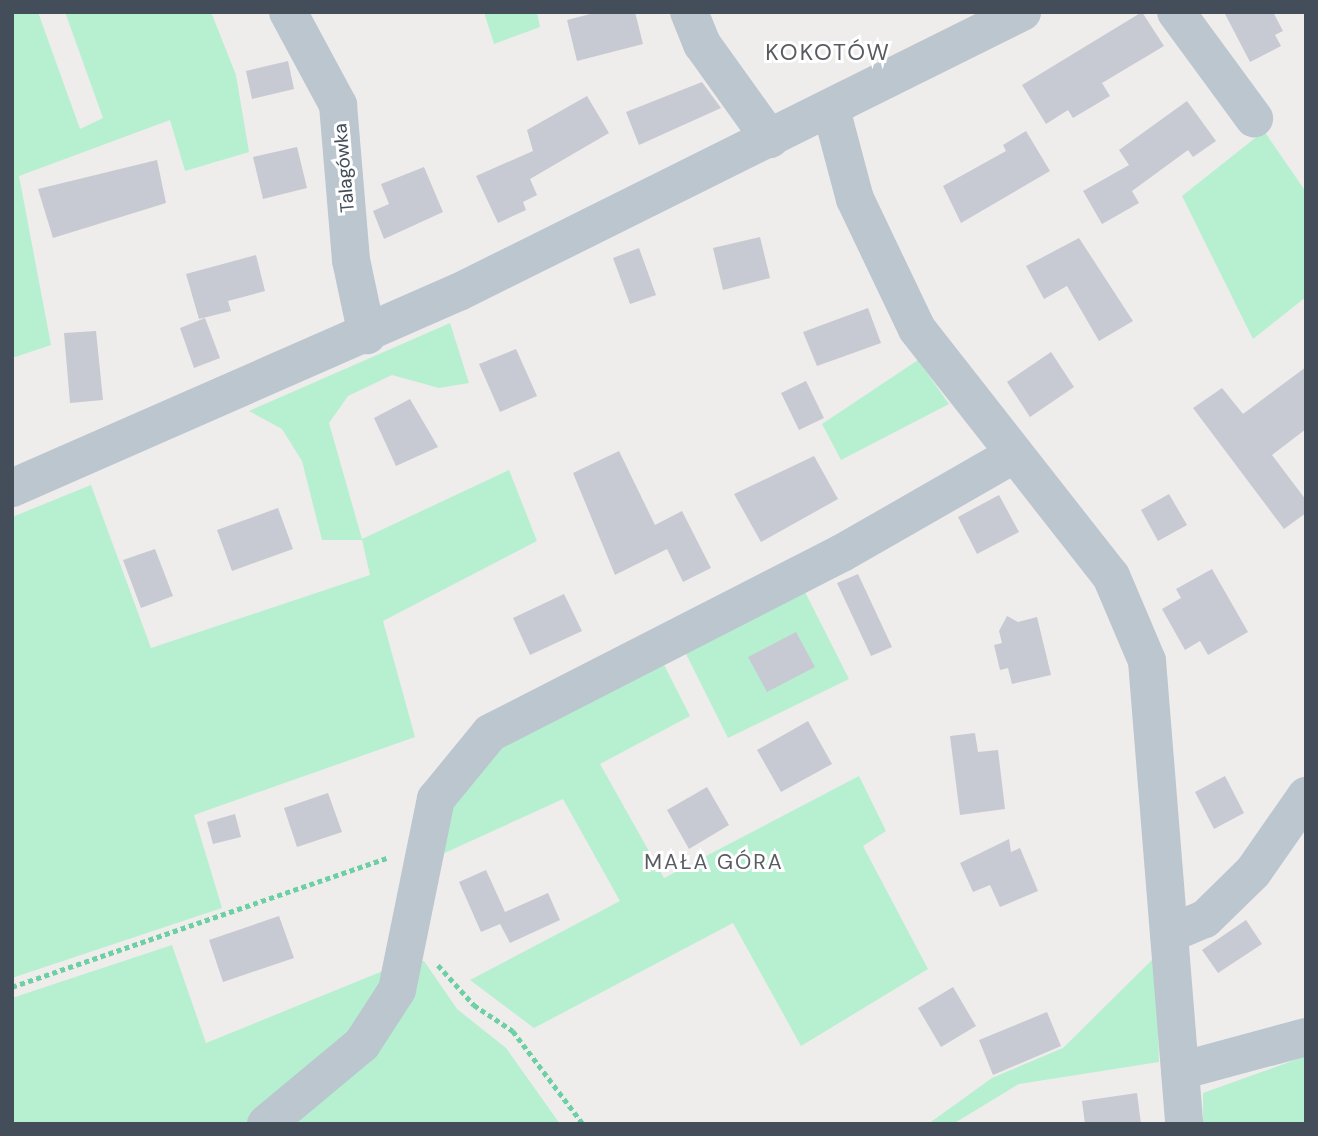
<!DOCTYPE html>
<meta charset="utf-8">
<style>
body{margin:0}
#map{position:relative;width:1318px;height:1136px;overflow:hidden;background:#efecec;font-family:"DM Sans",sans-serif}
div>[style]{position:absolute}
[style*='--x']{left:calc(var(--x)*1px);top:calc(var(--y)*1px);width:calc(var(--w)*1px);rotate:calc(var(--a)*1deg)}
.green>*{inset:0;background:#b6f0d0}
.building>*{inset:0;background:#c7cad2}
.path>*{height:4.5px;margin-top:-2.25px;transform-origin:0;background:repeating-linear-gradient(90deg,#6dd0a4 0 5px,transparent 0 8.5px)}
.minor>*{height:38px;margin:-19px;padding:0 19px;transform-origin:19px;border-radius:19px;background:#bbc6cf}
span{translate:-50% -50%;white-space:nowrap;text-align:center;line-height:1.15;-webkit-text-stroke:6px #fff;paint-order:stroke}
.street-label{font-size:19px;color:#434e5a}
.neighbourhood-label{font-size:21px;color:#585c61;letter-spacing:2px}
.quarter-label{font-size:23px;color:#585c61;letter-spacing:2px}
.frame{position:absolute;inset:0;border:14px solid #434e5a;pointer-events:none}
</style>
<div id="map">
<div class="green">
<i style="clip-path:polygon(12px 12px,38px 12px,80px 129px,103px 118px,65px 12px,211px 12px,236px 75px,249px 152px,185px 171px,170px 120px,19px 176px,51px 345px,12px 358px)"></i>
<i style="clip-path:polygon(484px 12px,537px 12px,540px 27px,494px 44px)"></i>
<i style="clip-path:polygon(1264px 131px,1306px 192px,1306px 297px,1253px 339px,1182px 196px)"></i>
<i style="clip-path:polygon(450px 323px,469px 383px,439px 388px,392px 375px,348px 396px,329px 423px,362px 539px,509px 470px,537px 541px,383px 621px,415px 737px,194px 815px,222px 908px,12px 978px,12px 517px,91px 485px,151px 648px,370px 575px,362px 540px,322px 540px,302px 461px,282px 429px,249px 411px)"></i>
<i style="clip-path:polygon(918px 360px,949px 404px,841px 460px,822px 424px)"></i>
<i style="clip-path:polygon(803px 588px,849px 679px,728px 738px,681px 644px)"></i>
<i style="clip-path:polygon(659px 655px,690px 716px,600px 764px,664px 878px,859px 776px,886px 831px,863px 846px,928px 969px,801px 1046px,733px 923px,534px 1028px,470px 980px,620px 901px,563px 799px,438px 856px,445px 806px,501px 737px)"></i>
<i style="clip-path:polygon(172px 945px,206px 1043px,405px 962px,424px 961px,457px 1009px,506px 1048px,560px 1124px,12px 1124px,12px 998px)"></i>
<i style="clip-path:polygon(1156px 956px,1159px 1062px,1019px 1084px,953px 1124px,928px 1124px,992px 1078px,1063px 1048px)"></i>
<i style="clip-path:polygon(1306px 1056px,1306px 1124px,1203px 1124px,1203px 1093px)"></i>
</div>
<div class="building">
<i style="clip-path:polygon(598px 12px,635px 12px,643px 44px,577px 61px,567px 20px)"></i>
<i style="clip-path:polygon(1142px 12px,1164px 46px,1102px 83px,1110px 96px,1073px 118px,1068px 110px,1046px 124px,1022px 85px)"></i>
<i style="clip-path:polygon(1224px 12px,1273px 12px,1283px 31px,1275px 35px,1281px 46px,1250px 62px)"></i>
<i style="clip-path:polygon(288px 61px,294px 89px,252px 99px,246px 71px)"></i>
<i style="clip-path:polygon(702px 82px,721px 108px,639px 145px,626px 112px)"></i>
<i style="clip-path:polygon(587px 96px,609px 133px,530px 179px,537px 195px,523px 202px,526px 210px,498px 223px,476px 176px,533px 151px,527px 130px)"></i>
<i style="clip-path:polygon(1187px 101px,1216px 141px,1193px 157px,1188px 150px,1132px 191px,1139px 203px,1102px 224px,1083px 191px,1129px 165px,1119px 150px)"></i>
<i style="clip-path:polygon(1026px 131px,1050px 171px,961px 223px,943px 186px,1006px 151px,1003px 145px)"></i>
<i style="clip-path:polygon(297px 147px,307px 188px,263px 199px,253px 157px)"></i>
<i style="clip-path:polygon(157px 160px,166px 203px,53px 238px,38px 189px)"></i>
<i style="clip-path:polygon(424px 167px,443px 212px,384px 239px,373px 211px,389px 204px,381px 184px)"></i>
<i style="clip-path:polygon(760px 237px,770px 278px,723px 290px,713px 248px)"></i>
<i style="clip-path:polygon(1079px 238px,1133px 321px,1099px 341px,1067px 286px,1044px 299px,1026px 266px)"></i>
<i style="clip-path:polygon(639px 248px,656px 295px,630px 304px,613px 258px)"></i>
<i style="clip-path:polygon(256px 255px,265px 291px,228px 301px,231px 311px,199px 319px,186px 274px)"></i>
<i style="clip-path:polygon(868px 308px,881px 343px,817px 366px,803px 332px)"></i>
<i style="clip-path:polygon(205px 318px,220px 358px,194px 368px,180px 328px)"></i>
<i style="clip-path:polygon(96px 331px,103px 400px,70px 403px,64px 333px)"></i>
<i style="clip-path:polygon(516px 349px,537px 396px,500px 412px,479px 364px)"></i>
<i style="clip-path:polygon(1051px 352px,1074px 387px,1030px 417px,1007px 382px)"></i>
<i style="clip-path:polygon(1306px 367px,1306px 429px,1272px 455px,1306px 500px,1306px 513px,1284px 529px,1193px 408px,1222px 388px,1243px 414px)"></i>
<i style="clip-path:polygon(806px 381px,824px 418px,799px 430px,781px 393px)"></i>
<i style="clip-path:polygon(410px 399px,438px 447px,396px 466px,374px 418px)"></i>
<i style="clip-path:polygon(619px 451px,655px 525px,682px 511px,711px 568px,683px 582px,667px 549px,615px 575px,573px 473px)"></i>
<i style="clip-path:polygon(814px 456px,838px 499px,761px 542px,734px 494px)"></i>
<i style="clip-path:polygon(1169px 494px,1187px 525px,1158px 541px,1141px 510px)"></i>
<i style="clip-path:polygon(999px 495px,1019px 532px,977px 554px,958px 517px)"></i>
<i style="clip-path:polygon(278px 508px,293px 549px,232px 571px,217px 530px)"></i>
<i style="clip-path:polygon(155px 549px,173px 596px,141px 608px,123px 560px)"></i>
<i style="clip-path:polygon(1212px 569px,1248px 632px,1208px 655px,1200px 641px,1185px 650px,1162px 609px,1181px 598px,1176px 589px)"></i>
<i style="clip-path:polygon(858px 574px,892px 647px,871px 656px,837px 583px)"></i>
<i style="clip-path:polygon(564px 594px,582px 631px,530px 655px,513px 618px)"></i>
<i style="clip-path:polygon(1007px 616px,1018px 622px,1037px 617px,1051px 675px,1012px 684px,1008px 668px,1000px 670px,994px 645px,1002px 643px,999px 631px)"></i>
<i style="clip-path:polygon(796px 632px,815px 667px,767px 692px,748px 657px)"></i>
<i style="clip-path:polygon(808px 721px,832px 764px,781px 792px,757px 750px)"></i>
<i style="clip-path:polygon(975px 733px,978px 752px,998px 750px,1005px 809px,960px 815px,950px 736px)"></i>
<i style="clip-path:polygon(1225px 776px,1244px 813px,1214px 829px,1195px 792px)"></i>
<i style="clip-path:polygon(707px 787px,729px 825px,689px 849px,667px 810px)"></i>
<i style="clip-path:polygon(328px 793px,342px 832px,297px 847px,284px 808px)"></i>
<i style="clip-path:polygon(235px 814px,241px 837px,213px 844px,207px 822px)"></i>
<i style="clip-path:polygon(1009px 839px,1011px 852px,1020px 848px,1038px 891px,1000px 907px,990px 885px,973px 892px,960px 863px)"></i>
<i style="clip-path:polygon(486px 870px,505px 912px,548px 893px,560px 920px,510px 943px,500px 924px,481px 932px,459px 882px)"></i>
<i style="clip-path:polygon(279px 916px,294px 958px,223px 982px,209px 940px)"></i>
<i style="clip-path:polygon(1246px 920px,1262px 944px,1218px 973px,1202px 950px)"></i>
<i style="clip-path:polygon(953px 987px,976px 1026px,941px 1047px,918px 1008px)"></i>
<i style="clip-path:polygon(1047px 1012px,1061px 1046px,993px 1075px,979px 1040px)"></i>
<i style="clip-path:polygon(1137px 1093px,1141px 1124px,1085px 1124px,1082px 1101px)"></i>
</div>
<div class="path">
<i style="--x:438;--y:965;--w:54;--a:48"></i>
<i style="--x:474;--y:1005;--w:47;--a:33.7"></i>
<i style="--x:513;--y:1031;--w:116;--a:53"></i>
<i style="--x:12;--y:987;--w:399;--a:-19"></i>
</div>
<div class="minor">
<i style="--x:288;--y:12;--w:106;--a:61.7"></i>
<i style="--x:338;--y:105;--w:156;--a:85.2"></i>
<i style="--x:351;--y:260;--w:77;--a:78"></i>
<i style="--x:689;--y:12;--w:35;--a:68"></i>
<i style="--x:702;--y:44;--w:117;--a:54.4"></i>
<i style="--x:1176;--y:12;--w:132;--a:53.7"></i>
<i style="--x:831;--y:109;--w:93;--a:75.1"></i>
<i style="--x:855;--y:199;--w:144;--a:64.5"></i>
<i style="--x:917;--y:329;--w:314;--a:51.9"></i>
<i style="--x:1111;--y:576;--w:92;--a:67"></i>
<i style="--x:1147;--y:661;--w:464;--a:85.4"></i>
<i style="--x:12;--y:488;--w:488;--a:-23.7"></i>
<i style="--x:459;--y:292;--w:629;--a:-26.44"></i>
<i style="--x:1169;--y:934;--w:39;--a:-23"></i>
<i style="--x:1205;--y:919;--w:67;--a:-44.4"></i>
<i style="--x:1253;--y:872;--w:93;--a:-55.1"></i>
<i style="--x:1180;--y:1071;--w:131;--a:-15.1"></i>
<i style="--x:266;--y:1124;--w:125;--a:-39.8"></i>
<i style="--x:362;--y:1044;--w:64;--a:-57.1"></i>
<i style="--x:397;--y:990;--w:195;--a:-78.5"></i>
<i style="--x:436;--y:799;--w:85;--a:-50.7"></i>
<i style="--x:490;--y:733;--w:395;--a:-27.1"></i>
<i style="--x:842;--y:553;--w:197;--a:-29.8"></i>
</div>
<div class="street-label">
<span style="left:344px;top:168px;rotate:-95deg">Talagówka</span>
</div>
<div class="neighbourhood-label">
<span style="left:714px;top:862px">MAŁA GÓRA</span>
</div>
<div class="quarter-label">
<span style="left:828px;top:52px">KOKOTÓW</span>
</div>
<div class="frame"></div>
</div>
